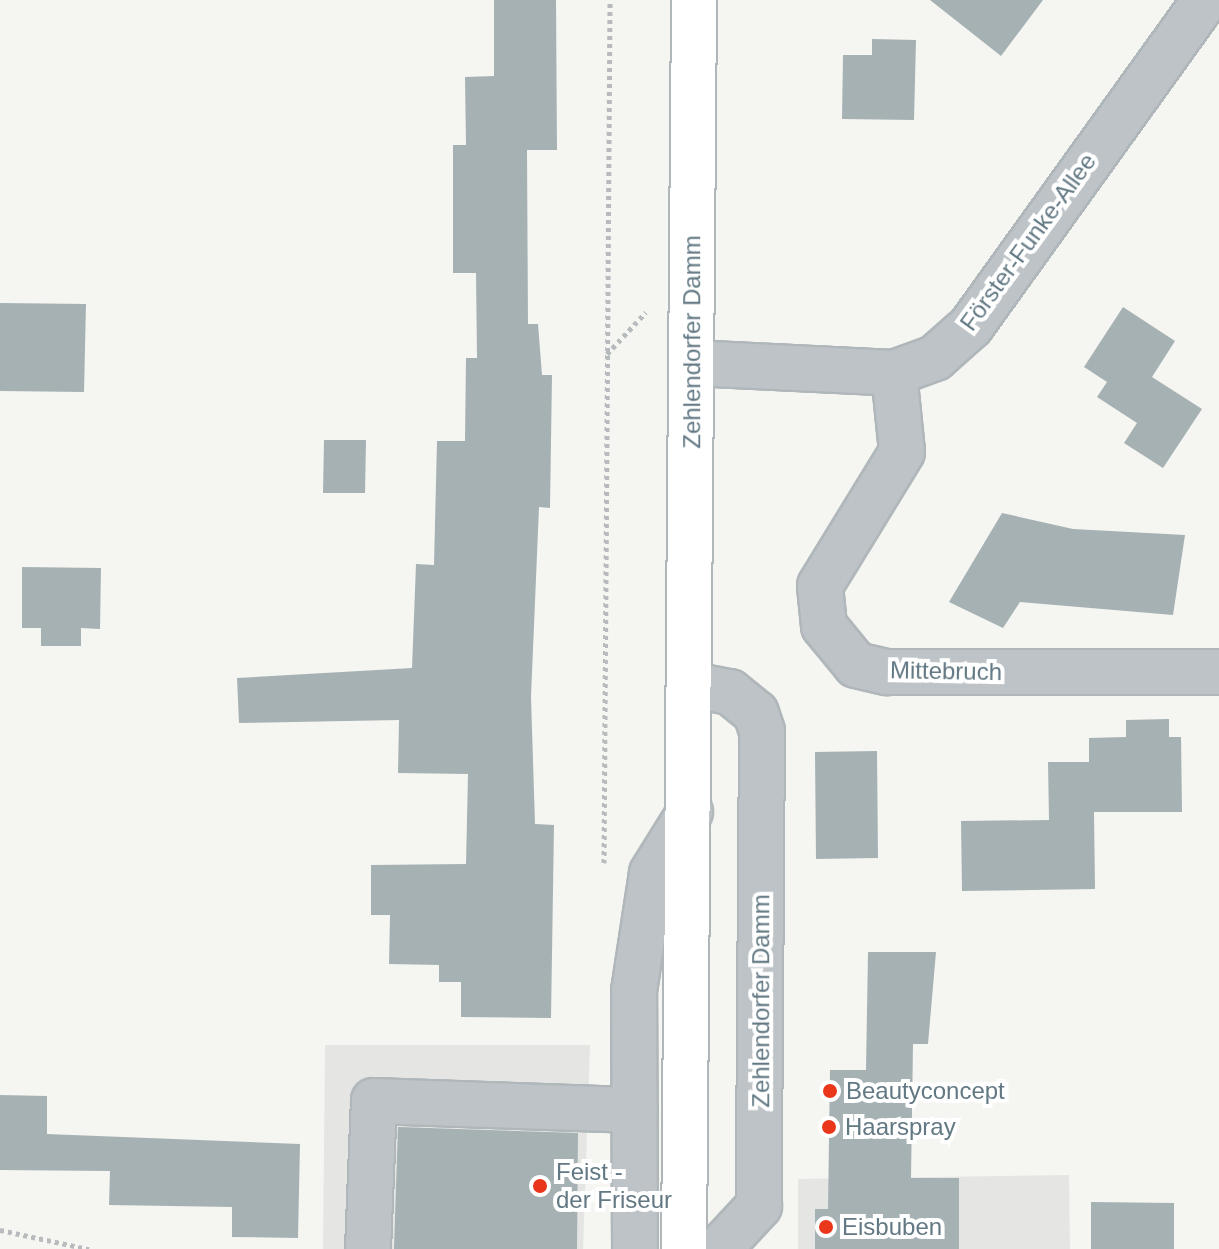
<!DOCTYPE html>
<meta charset="utf-8">
<style>
body{margin:0}
#map{position:relative;width:1219px;height:1249px;overflow:hidden;background:#f5f5f1;font-family:Arial,sans-serif}
div>[style]{position:absolute}
[style*='--x']{left:calc(var(--x)*1px);top:calc(var(--y)*1px);width:calc(var(--w)*1px);rotate:calc(var(--a)*1deg)}
.built>*{inset:0;background:#e5e6e4}
.building>*{inset:0;background:#a6b1b4}
.path>*{height:5px;margin-top:-2.5px;transform-origin:0;background:repeating-linear-gradient(90deg,#b7bbbd 0 4px,transparent 0 8px)}
.roads{filter:drop-shadow(2px 0 #b0b7ba) drop-shadow(-2px 0 #b0b7ba) drop-shadow(0 2px #b0b7ba) drop-shadow(0 -2px #b0b7ba)}
.minor>*{height:44px;margin:-22px;padding:0 22px;transform-origin:22px;border-radius:22px;background:#bdc3c6}
.major>*{height:44px;margin:-22px;padding:0 22px;transform-origin:22px;border-radius:22px;background:#fff}
.dots>*{width:22px;height:22px;translate:-50% -50%;box-sizing:border-box;border:4px solid #fff;border-radius:50%}
span{translate:-50% -50%;white-space:nowrap;text-align:center;line-height:1.15;-webkit-text-stroke:8px #fff;paint-order:stroke}
.street-label{font-size:24px;color:#627883}
.poi-label{font-size:24px;color:#627883}
.left{translate:0 -50%;text-align:left}
</style>
<div id="map">
<div class="built">
<i style="clip-path:polygon(325px 1045px,590px 1045px,583px 1249px,323px 1249px)"></i>
<i style="clip-path:polygon(1069px 1175px,1070px 1249px,798px 1249px,798px 1179px)"></i>
</div>
<div class="building">
<i style="clip-path:polygon(494px 0,556px 0,557px 150px,527px 150px,528px 324px,538px 324px,542px 375px,552px 375px,550px 508px,539px 507px,531px 697px,535px 824px,554px 825px,551px 1018px,461px 1017px,461px 982px,439px 982px,439px 965px,389px 964px,390px 915px,371px 915px,371px 865px,466px 864px,468px 774px,398px 773px,399px 720px,239px 723px,237px 678px,412px 668px,416px 564px,434px 565px,437px 441px,465px 441px,466px 358px,477px 358px,476px 273px,453px 273px,453px 145px,466px 145px,465px 77px,494px 76px)"></i>
<i style="clip-path:polygon(930px 0,1043px 0,1001px 56px)"></i>
<i style="clip-path:polygon(872px 39px,916px 40px,914px 120px,842px 119px,843px 55px,872px 55px)"></i>
<i style="clip-path:polygon(0 303px,86px 304px,84px 392px,0 391px)"></i>
<i style="clip-path:polygon(1123px 307px,1175px 341px,1152px 377px,1202px 409px,1163px 468px,1124px 443px,1137px 423px,1097px 397px,1107px 382px,1084px 367px)"></i>
<i style="clip-path:polygon(324px 440px,366px 440px,365px 493px,323px 493px)"></i>
<i style="clip-path:polygon(1002px 513px,1073px 529px,1185px 535px,1173px 615px,1020px 602px,1003px 628px,949px 602px)"></i>
<i style="clip-path:polygon(22px 567px,101px 568px,100px 629px,81px 628px,81px 646px,41px 646px,41px 628px,22px 628px)"></i>
<i style="clip-path:polygon(1169px 719px,1169px 737px,1181px 737px,1182px 812px,1094px 812px,1095px 889px,962px 891px,961px 821px,1049px 820px,1048px 762px,1089px 762px,1089px 738px,1126px 737px,1126px 720px)"></i>
<i style="clip-path:polygon(877px 751px,878px 858px,816px 859px,815px 752px)"></i>
<i style="clip-path:polygon(868px 952px,936px 952px,928px 1044px,913px 1044px,911px 1178px,959px 1178px,959px 1249px,815px 1249px,815px 1209px,828px 1209px,830px 1070px,866px 1070px)"></i>
<i style="clip-path:polygon(0 1095px,47px 1096px,47px 1134px,300px 1144px,298px 1238px,232px 1237px,232px 1207px,109px 1205px,110px 1171px,0 1170px)"></i>
<i style="clip-path:polygon(398px 1127px,578px 1133px,577px 1249px,394px 1249px)"></i>
<i style="clip-path:polygon(1091px 1202px,1174px 1203px,1174px 1249px,1091px 1249px)"></i>
</div>
<div class="path">
<i style="--x:607;--y:354;--w:57;--a:-47.1"></i>
<i style="--x:604;--y:863;--w:863;--a:-89.6"></i>
<i style="--x:0;--y:1230;--w:91;--a:12.1"></i>
</div>
<div class="roads">
<div class="minor">
<i style="--x:692;--y:363;--w:202;--a:2.8"></i>
<i style="--x:894;--y:373;--w:44;--a:-20.1"></i>
<i style="--x:935;--y:358;--w:48;--a:-41.6"></i>
<i style="--x:971;--y:326;--w:401;--a:-54.3"></i>
<i style="--x:894;--y:373;--w:79;--a:84.2"></i>
<i style="--x:902;--y:452;--w:157;--a:121.5"></i>
<i style="--x:820;--y:586;--w:40;--a:84.3"></i>
<i style="--x:824;--y:626;--w:50;--a:50.6"></i>
<i style="--x:856;--y:665;--w:32;--a:13"></i>
<i style="--x:887;--y:672;--w:332;--a:0"></i>
<i style="--x:693;--y:685;--w:38;--a:11"></i>
<i style="--x:730;--y:692;--w:33;--a:39"></i>
<i style="--x:756;--y:713;--w:19;--a:72"></i>
<i style="--x:762;--y:731;--w:475;--a:90.4"></i>
<i style="--x:759;--y:1206;--w:59;--a:132.9"></i>
<i style="--x:368;--y:1249;--w:148;--a:-87.7"></i>
<i style="--x:374;--y:1101;--w:261;--a:2"></i>
<i style="--x:635;--y:1249;--w:258;--a:-90.2"></i>
<i style="--x:634;--y:991;--w:119;--a:-81.3"></i>
<i style="--x:652;--y:873;--w:72;--a:-58.1"></i>
</div>
<div class="major">
<i style="--x:684;--y:1249;--w:1249;--a:-89.54"></i>
</div>
</div>
<div class="dots">
<i style="left:830px;top:1091px;background:#ea361b"></i>
<i style="left:829px;top:1127px;background:#ea361b"></i>
<i style="left:540px;top:1186px;background:#ea361b"></i>
<i style="left:826px;top:1227px;background:#ea361b"></i>
</div>
<div class="street-label">
<span style="left:1028px;top:242px;rotate:-54deg">Förster-Funke-Allee</span>
<span style="left:692px;top:342px;rotate:-90deg">Zehlendorfer Damm</span>
<span style="left:946px;top:671px;rotate:1deg">Mittebruch</span>
<span style="left:761px;top:1001px;rotate:-90deg">Zehlendorfer Damm</span>
</div>
<div class="poi-label">
<span class="left" style="left:846px;top:1091px">Beautyconcept</span>
<span class="left" style="left:845px;top:1127px">Haarspray</span>
<span class="left" style="left:556px;top:1186px">Feist -<br>der Friseur</span>
<span class="left" style="left:842px;top:1227px">Eisbuben</span>
</div>
</div>
